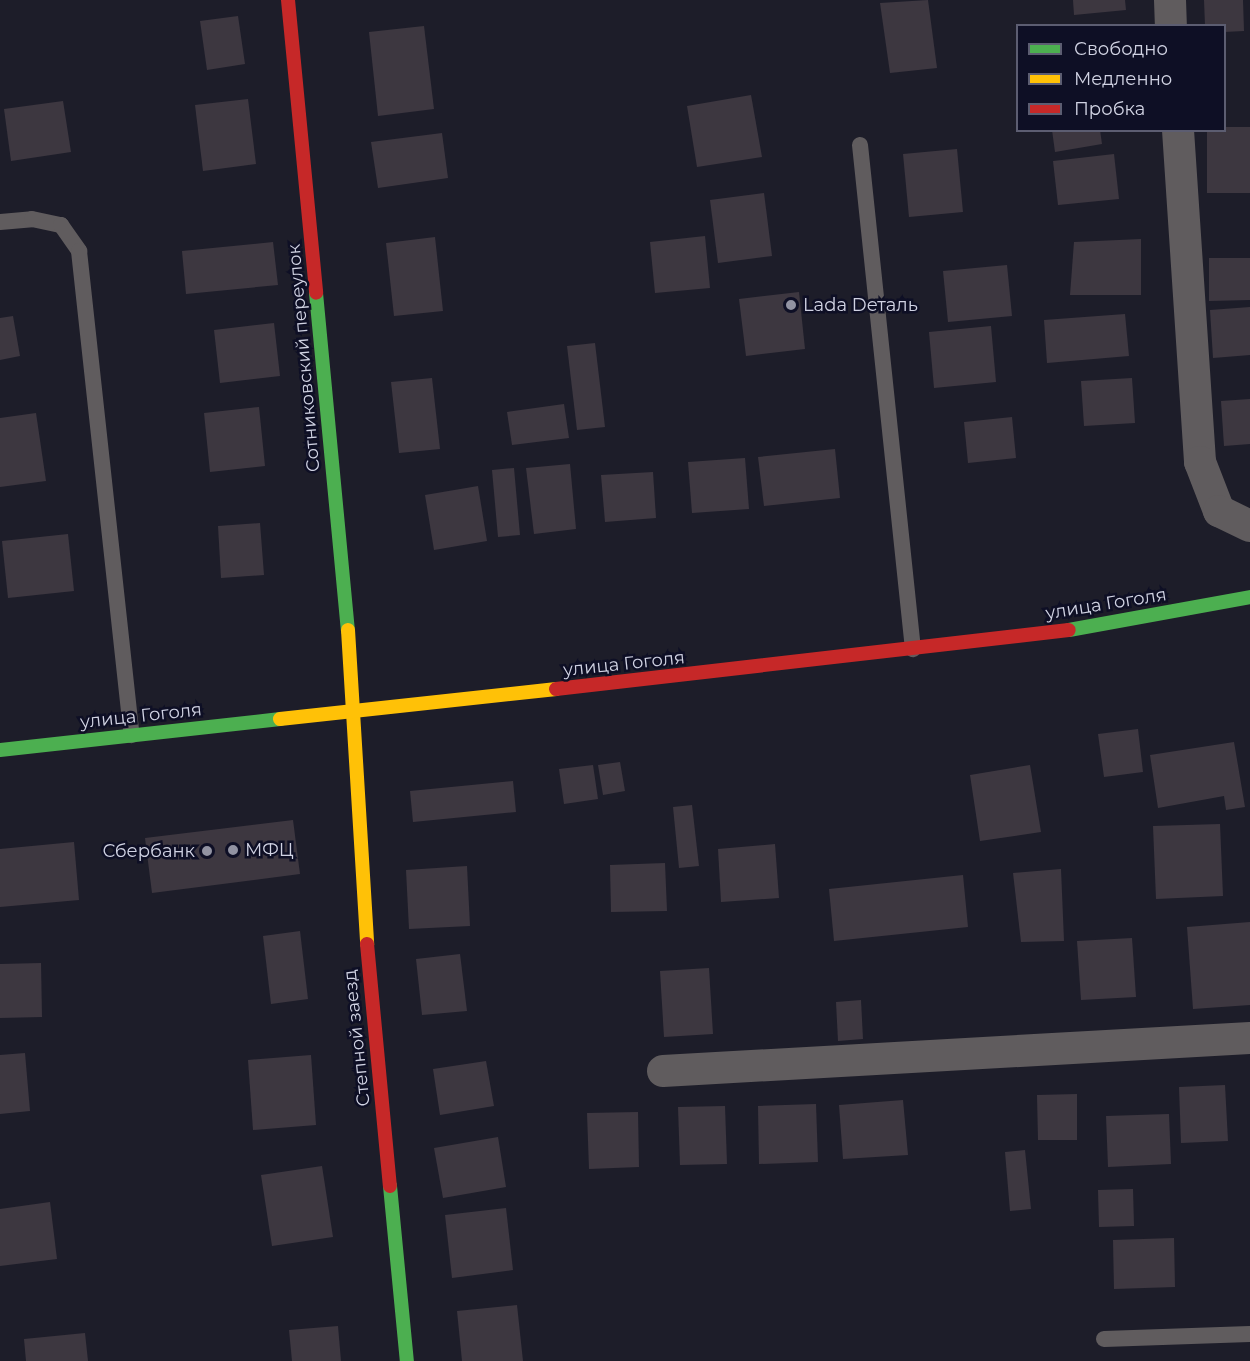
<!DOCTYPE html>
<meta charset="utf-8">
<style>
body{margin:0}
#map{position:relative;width:1250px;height:1361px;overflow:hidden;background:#1d1d29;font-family:Montserrat,sans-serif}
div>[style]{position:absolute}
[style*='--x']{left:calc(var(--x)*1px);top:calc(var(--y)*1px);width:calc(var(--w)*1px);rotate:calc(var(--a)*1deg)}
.building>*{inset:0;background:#3d3740}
.lane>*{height:16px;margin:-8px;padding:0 8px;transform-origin:8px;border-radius:8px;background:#605c5e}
.street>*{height:32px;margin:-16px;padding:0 16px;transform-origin:16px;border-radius:16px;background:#605c5e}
.fast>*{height:14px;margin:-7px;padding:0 7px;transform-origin:7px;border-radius:7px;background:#4caf50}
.slow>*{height:14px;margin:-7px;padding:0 7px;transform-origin:7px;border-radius:7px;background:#ffc107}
.jam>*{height:14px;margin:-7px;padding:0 7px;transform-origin:7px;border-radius:7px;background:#c62828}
.dots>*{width:16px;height:16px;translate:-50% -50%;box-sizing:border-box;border:3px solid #0e0f25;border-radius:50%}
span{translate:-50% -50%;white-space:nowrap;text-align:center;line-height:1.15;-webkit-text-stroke:5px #0e0f25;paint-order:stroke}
.poi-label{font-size:18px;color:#d1d3e3}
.left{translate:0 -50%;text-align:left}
.right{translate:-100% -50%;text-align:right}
.street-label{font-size:18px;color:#d1d3e3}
.legend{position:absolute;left:1016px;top:24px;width:210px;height:108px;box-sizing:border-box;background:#0e0f25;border:2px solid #5c5d71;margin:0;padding:8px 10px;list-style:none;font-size:18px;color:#d1d3e3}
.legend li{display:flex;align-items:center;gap:12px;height:30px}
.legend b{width:30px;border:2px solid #5c5d71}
</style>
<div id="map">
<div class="building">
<i style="clip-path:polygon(928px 0,937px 68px,890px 73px,880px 3px)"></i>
<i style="clip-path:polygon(1073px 0,1125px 0,1126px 10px,1074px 15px)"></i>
<i style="clip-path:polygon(1204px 0,1243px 0,1244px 31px,1224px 32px,1224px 26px,1205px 26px)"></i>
<i style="clip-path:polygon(238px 16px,245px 64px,207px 70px,200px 21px)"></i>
<i style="clip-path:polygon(424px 26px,434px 109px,378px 116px,369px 32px)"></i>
<i style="clip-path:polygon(751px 95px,762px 157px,697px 167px,687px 106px)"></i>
<i style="clip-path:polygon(248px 99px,256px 164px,203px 171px,195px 105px)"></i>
<i style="clip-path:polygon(63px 101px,71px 152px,11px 161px,4px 109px)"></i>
<i style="clip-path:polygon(1224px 127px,1250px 127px,1250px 193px,1207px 193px,1207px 130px,1224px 130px)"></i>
<i style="clip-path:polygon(1052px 130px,1100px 130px,1102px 144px,1055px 152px)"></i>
<i style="clip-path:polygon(442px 133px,448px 178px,378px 188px,371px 142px)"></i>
<i style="clip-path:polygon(957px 149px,963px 212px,909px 217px,903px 154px)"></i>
<i style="clip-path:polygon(1114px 154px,1119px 199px,1058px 205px,1053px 161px)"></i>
<i style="clip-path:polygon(764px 193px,772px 256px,718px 263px,710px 200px)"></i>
<i style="clip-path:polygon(705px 236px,710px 288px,655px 293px,650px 242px)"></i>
<i style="clip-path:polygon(435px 237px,443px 311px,394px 316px,386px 243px)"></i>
<i style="clip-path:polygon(1141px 239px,1141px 295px,1070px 295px,1074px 242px)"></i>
<i style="clip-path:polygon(273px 242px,278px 285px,186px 294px,182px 251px)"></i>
<i style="clip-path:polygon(1209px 258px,1250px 258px,1250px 300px,1209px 301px)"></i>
<i style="clip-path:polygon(1007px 265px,1012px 316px,948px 322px,943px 271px)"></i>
<i style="clip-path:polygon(799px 292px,805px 349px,746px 356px,739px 299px)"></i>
<i style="clip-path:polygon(1250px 307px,1250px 355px,1213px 358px,1210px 310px)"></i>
<i style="clip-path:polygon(1125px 314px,1129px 356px,1047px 363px,1044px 320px)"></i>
<i style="clip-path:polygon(13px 316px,20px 356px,0 360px,0 318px)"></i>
<i style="clip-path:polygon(274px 323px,280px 376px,220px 383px,214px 330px)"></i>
<i style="clip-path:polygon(991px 326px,996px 382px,934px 388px,929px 332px)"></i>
<i style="clip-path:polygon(595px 343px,605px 427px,577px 430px,567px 346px)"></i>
<i style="clip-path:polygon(432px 378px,440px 449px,399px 453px,391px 382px)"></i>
<i style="clip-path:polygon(1132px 378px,1135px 423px,1084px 426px,1081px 381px)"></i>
<i style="clip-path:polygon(1250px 399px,1250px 444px,1224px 446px,1221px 401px)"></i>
<i style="clip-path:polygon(564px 404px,569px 438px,512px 445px,507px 412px)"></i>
<i style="clip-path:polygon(259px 407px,265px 466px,210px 472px,204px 413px)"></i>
<i style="clip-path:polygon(36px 413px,46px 481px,0 487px,0 418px)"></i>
<i style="clip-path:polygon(1012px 417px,1016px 458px,968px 463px,964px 422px)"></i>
<i style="clip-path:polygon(835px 449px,840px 498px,764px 506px,758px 457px)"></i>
<i style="clip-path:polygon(745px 458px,749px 509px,692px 513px,688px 462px)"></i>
<i style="clip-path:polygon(570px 464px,576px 529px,534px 534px,526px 468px)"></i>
<i style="clip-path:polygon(514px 468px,520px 535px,498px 537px,492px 470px)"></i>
<i style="clip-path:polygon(653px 472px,656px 518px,605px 522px,601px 475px)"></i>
<i style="clip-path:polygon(478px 486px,487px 541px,434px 550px,425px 495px)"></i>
<i style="clip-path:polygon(260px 523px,264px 575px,221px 578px,218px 526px)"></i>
<i style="clip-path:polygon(68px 534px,74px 591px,8px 598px,2px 541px)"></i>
<i style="clip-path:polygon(1138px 729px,1143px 772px,1104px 777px,1098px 734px)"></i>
<i style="clip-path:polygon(1234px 742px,1245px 807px,1226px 810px,1224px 796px,1158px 808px,1150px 755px)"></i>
<i style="clip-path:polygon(620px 762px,625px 791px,603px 795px,598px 765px)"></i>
<i style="clip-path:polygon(593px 765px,598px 799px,564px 804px,559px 769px)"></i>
<i style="clip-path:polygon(1030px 765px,1041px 832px,980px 841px,970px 775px)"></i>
<i style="clip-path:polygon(513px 781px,516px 812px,413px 822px,410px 791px)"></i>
<i style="clip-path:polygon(692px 805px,699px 866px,679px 868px,673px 807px)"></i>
<i style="clip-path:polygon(293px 820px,300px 874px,152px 893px,145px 838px)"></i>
<i style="clip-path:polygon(1220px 824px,1223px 896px,1156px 899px,1153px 826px)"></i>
<i style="clip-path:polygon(74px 842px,79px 900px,0 907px,0 849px)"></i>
<i style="clip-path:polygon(775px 844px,779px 898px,721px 902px,718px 849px)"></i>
<i style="clip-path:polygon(665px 863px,667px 911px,611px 912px,610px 865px)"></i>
<i style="clip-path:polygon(467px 866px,470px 926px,409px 929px,406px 870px)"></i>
<i style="clip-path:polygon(1061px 869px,1064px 941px,1021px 942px,1013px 873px)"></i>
<i style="clip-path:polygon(963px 875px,968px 927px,834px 941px,829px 889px)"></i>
<i style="clip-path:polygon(1250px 922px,1250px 1005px,1193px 1009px,1187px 927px)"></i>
<i style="clip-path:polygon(300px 931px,308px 999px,271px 1004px,263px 936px)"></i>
<i style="clip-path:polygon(1132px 938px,1136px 997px,1081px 1000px,1077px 941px)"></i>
<i style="clip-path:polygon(460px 954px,467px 1011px,422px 1015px,416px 959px)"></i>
<i style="clip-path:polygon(41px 963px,42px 1017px,0 1018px,0 964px)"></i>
<i style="clip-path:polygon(709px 968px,713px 1034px,664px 1037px,660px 971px)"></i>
<i style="clip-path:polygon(861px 1000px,863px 1039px,838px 1041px,836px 1002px)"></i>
<i style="clip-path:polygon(25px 1053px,30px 1111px,0 1114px,0 1055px)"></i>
<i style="clip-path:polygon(311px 1055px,316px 1125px,253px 1130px,248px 1060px)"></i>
<i style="clip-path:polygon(486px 1061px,494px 1106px,440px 1115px,433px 1069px)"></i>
<i style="clip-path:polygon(1225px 1085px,1228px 1141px,1181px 1143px,1179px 1087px)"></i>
<i style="clip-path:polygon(1077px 1094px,1077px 1140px,1038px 1140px,1037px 1095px)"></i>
<i style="clip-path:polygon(903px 1100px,908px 1155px,843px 1159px,839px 1105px)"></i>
<i style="clip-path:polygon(816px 1104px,818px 1162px,759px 1164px,758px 1106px)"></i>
<i style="clip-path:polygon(725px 1106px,727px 1164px,680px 1165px,678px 1107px)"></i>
<i style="clip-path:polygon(638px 1112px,639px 1167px,589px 1169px,587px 1113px)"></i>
<i style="clip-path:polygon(1169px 1114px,1171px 1164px,1108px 1167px,1106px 1116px)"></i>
<i style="clip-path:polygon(498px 1137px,506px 1187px,443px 1198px,434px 1148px)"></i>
<i style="clip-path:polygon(1025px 1150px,1031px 1209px,1010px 1211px,1005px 1152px)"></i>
<i style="clip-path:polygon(322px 1166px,333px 1237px,272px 1246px,261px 1175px)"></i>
<i style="clip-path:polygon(1133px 1189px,1134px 1226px,1099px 1227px,1098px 1190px)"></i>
<i style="clip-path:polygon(50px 1202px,57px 1259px,0 1266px,0 1209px)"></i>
<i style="clip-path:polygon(506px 1208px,513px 1270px,452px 1278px,445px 1215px)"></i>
<i style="clip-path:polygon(1174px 1238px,1175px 1287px,1114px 1289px,1113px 1240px)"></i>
<i style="clip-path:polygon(517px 1305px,523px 1361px,462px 1361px,457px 1311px)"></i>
<i style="clip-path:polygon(338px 1326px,341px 1361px,292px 1361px,289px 1330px)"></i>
<i style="clip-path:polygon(85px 1333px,88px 1361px,26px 1361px,24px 1339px)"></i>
</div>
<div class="lane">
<i style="--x:860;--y:145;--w:507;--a:84"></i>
<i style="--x:0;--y:222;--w:32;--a:-5"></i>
<i style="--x:32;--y:219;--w:30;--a:12"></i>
<i style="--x:61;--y:225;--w:32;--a:55"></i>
<i style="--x:79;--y:251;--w:487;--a:83.8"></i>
<i style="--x:1104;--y:1339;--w:146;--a:-2"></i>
</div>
<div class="street">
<i style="--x:1170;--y:0;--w:26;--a:88"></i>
<i style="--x:1178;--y:130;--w:333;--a:86.2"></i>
<i style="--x:1200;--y:462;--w:53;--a:68.8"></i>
<i style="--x:1219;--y:511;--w:34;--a:26"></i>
<i style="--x:663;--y:1071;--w:588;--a:-3.22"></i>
</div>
<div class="fast">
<i style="--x:316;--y:293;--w:339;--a:84.6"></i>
<i style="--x:1069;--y:630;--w:184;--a:-10.3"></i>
<i style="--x:0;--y:750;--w:282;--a:-6.3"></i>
<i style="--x:390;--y:1186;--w:176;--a:84.5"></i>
</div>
<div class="slow">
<i style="--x:348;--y:630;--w:315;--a:86.5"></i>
<i style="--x:280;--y:719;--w:278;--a:-6.2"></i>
</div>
<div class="jam">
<i style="--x:288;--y:0;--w:294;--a:84.5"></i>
<i style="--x:556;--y:689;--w:516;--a:-6.56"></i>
<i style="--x:367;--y:944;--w:243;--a:84.6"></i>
</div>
<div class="dots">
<i style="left:791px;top:305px;background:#9293a2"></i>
<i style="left:233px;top:850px;background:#9293a2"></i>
<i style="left:207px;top:851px;background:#9293a2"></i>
</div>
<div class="poi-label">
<span class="left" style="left:803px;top:305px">Lada Dеталь</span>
<span class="left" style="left:245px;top:850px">МФЦ</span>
<span class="right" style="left:195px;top:851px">Сбербанк</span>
</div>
<div class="street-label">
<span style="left:304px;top:358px;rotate:-95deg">Сотниковский переулок</span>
<span style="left:1106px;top:604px;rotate:-9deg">улица Гоголя</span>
<span style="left:624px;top:664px;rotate:-6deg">улица Гоголя</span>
<span style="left:141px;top:716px;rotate:-6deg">улица Гоголя</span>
<span style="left:357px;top:1038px;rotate:-96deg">Степной заезд</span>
</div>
<ul class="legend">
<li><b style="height:8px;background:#4caf50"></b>Свободно</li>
<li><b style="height:8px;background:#ffc107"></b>Медленно</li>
<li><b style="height:8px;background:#c62828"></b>Пробка</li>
</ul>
</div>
